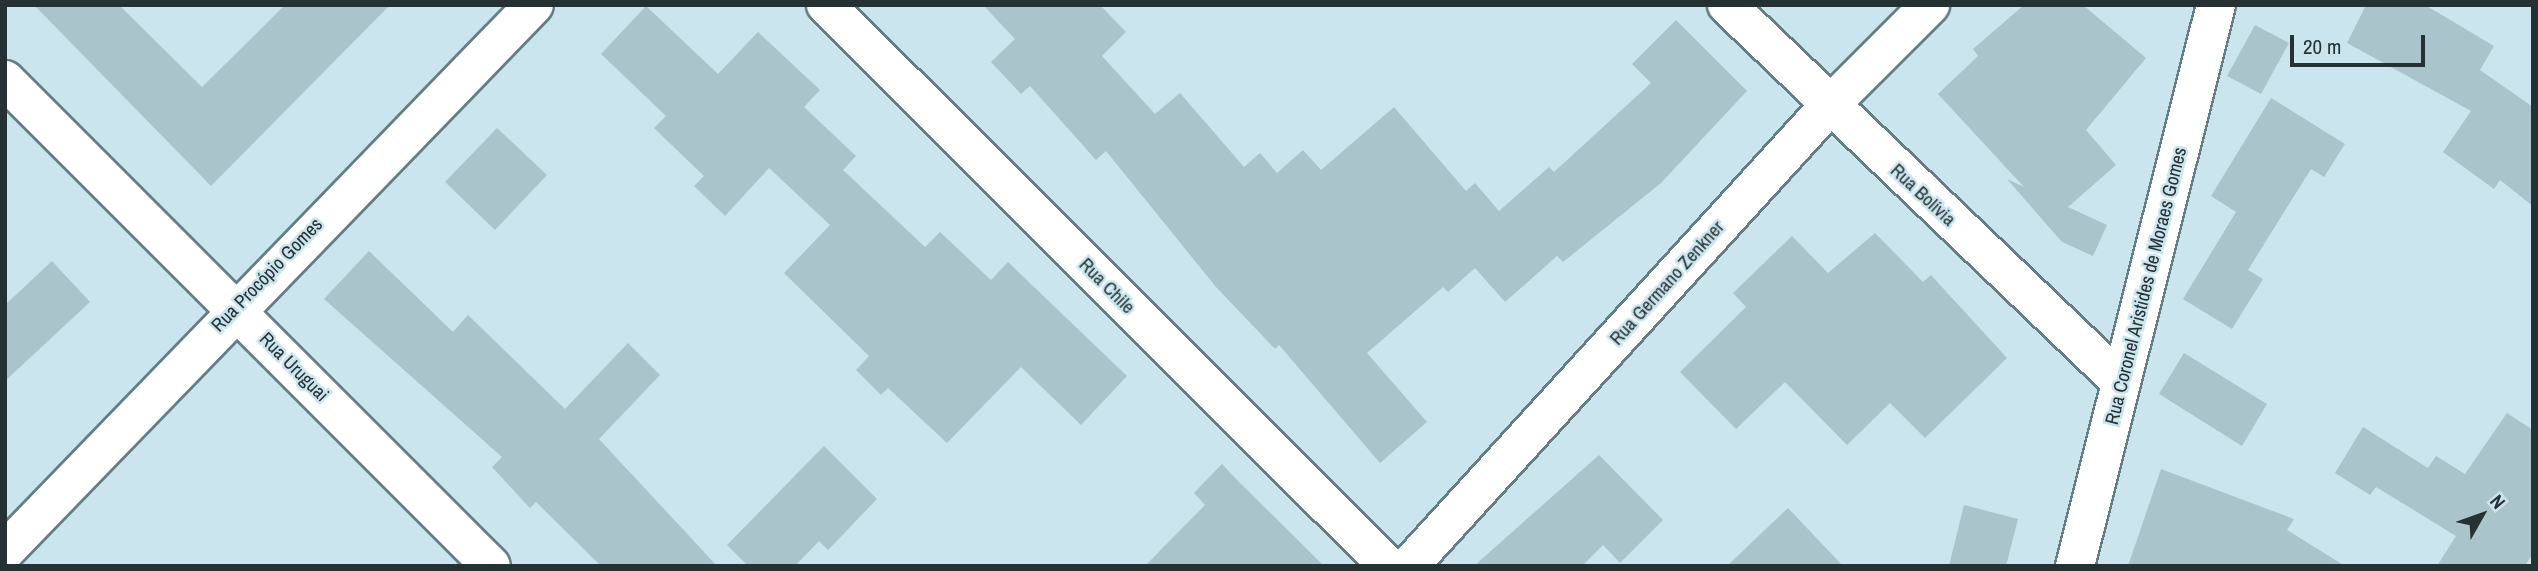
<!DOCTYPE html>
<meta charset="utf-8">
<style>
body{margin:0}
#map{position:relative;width:2538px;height:571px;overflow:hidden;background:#cae5ed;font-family:"Archivo Narrow",sans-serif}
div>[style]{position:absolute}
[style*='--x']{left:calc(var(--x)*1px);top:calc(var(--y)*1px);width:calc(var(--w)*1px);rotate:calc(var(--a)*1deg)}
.building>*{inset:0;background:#a9c4cb}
.roads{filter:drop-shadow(2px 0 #657e85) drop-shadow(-2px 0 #657e85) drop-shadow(0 2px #657e85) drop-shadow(0 -2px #657e85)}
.minor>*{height:38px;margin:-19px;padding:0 19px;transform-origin:19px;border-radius:19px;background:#fff}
.tertiary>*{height:38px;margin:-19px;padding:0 19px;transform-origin:19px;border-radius:19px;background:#fff}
span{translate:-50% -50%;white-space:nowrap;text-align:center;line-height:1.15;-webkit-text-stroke:5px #cae5ed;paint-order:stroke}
.street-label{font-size:19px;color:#263134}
.frame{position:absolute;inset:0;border:7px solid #263134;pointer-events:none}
.north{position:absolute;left:2447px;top:480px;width:70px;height:70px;-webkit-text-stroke:5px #cae5ed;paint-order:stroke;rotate:50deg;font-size:19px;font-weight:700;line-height:28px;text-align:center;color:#263134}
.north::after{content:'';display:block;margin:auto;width:24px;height:32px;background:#263134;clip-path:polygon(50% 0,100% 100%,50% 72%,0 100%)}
.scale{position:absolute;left:2290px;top:35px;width:135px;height:32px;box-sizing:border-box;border:4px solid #263134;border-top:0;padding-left:9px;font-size:21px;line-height:24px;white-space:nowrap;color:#263134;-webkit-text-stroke:5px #cae5ed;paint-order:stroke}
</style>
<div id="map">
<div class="building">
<i style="clip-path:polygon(34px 5px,119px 5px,202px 87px,285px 5px,390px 5px,211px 186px)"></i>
<i style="clip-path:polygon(983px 5px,1100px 5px,1126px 32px,1102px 56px,1155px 114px,1180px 93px,1244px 167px,1260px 153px,1277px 173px,1303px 150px,1321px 170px,1394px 107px,1466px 191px,1475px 183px,1499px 211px,1549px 167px,1554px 172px,1651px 83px,1632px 64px,1676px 20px,1747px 91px,1661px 183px,1563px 262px,1557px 256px,1505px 302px,1475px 268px,1448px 292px,1443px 287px,1367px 353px,1427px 422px,1380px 463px,1279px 345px,1275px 349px,1216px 287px,1106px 151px,1096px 160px,1030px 86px,1021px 94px,991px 62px,1015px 39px)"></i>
<i style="clip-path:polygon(2024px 5px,2083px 5px,2146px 58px,2086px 130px,2116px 165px,2068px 207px,2107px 225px,2093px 256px,2062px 242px,2007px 179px,2024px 187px,1938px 94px,1978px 56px,1973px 49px)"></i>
<i style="clip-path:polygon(2366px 5px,2425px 5px,2494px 46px,2480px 70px,2533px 107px,2533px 206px,2500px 180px,2494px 189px,2443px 152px,2471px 111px,2347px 43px)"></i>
<i style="clip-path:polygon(646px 6px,718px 74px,758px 32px,820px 90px,804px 107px,856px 156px,843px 170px,925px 247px,940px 232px,991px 280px,1008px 262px,1127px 376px,1081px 425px,1021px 367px,947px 443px,888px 388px,881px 395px,856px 370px,869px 356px,784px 273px,830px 225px,769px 168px,725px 216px,694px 186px,704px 176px,654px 128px,666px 116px,601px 54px)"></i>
<i style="clip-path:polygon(2255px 25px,2289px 43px,2261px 94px,2227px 76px)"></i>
<i style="clip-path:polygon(2271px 98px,2345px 144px,2324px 177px,2311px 169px,2248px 270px,2263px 279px,2232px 329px,2183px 299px,2236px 212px,2211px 196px)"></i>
<i style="clip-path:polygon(497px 128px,547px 175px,495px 230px,445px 182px)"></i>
<i style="clip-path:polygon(1875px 233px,1923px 282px,1931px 275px,2007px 358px,1925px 438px,1890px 403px,1847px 445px,1785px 382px,1736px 429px,1680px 372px,1746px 307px,1733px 293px,1792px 236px,1828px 273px)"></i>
<i style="clip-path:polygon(369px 251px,453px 332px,468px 315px,565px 409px,628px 343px,660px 375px,599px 439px,717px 566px,601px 566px,536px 502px,530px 508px,492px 467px,502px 457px,324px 299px)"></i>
<i style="clip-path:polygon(52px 261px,90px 302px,5px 381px,5px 305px)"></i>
<i style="clip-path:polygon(2184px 353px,2267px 404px,2242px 446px,2159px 394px)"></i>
<i style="clip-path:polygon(2507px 413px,2533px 430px,2533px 553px,2525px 566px,2437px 566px,2456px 536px,2376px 487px,2370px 495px,2335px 473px,2363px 427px,2428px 468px,2436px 456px,2465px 474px)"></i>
<i style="clip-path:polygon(824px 446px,877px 499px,828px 550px,819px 541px,795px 566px,748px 566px,727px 545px)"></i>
<i style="clip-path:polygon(1599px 455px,1663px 520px,1620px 563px,1603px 545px,1582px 566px,1474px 566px)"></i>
<i style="clip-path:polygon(1222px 464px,1237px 480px,1324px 566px,1145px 566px,1205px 505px,1194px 493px)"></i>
<i style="clip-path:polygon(2161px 469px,2294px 519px,2287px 530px,2345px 566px,2128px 566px)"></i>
<i style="clip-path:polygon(1964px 505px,2018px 519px,2006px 566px,1949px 566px)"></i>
<i style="clip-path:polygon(1788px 508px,1843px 566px,1727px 566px)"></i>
</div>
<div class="roads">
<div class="minor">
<i style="--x:826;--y:5;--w:794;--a:44.95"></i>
<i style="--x:1727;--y:5;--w:545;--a:43.74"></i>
<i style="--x:5;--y:80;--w:687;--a:45"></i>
<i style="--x:5;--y:551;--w:760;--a:-45.91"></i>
<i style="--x:2075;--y:566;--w:578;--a:-75.89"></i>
</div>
<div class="tertiary">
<i style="--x:1409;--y:566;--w:623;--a:-47.6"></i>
<i style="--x:1829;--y:106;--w:143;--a:-45"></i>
</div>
</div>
<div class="street-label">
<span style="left:1923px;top:195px;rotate:43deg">Rua Bolívia</span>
<span style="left:267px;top:275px;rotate:-46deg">Rua Procópio Gomes</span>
<span style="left:1667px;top:283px;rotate:-48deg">Rua Germano Zenkner</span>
<span style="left:1107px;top:286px;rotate:45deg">Rua Chile</span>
<span style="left:2146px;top:286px;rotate:-76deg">Rua Coronel Aristides de Moraes Gomes</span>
<span style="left:294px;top:367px;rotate:45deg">Rua Uruguai</span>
</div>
<div class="frame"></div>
<div class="north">N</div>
<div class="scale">20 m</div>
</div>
